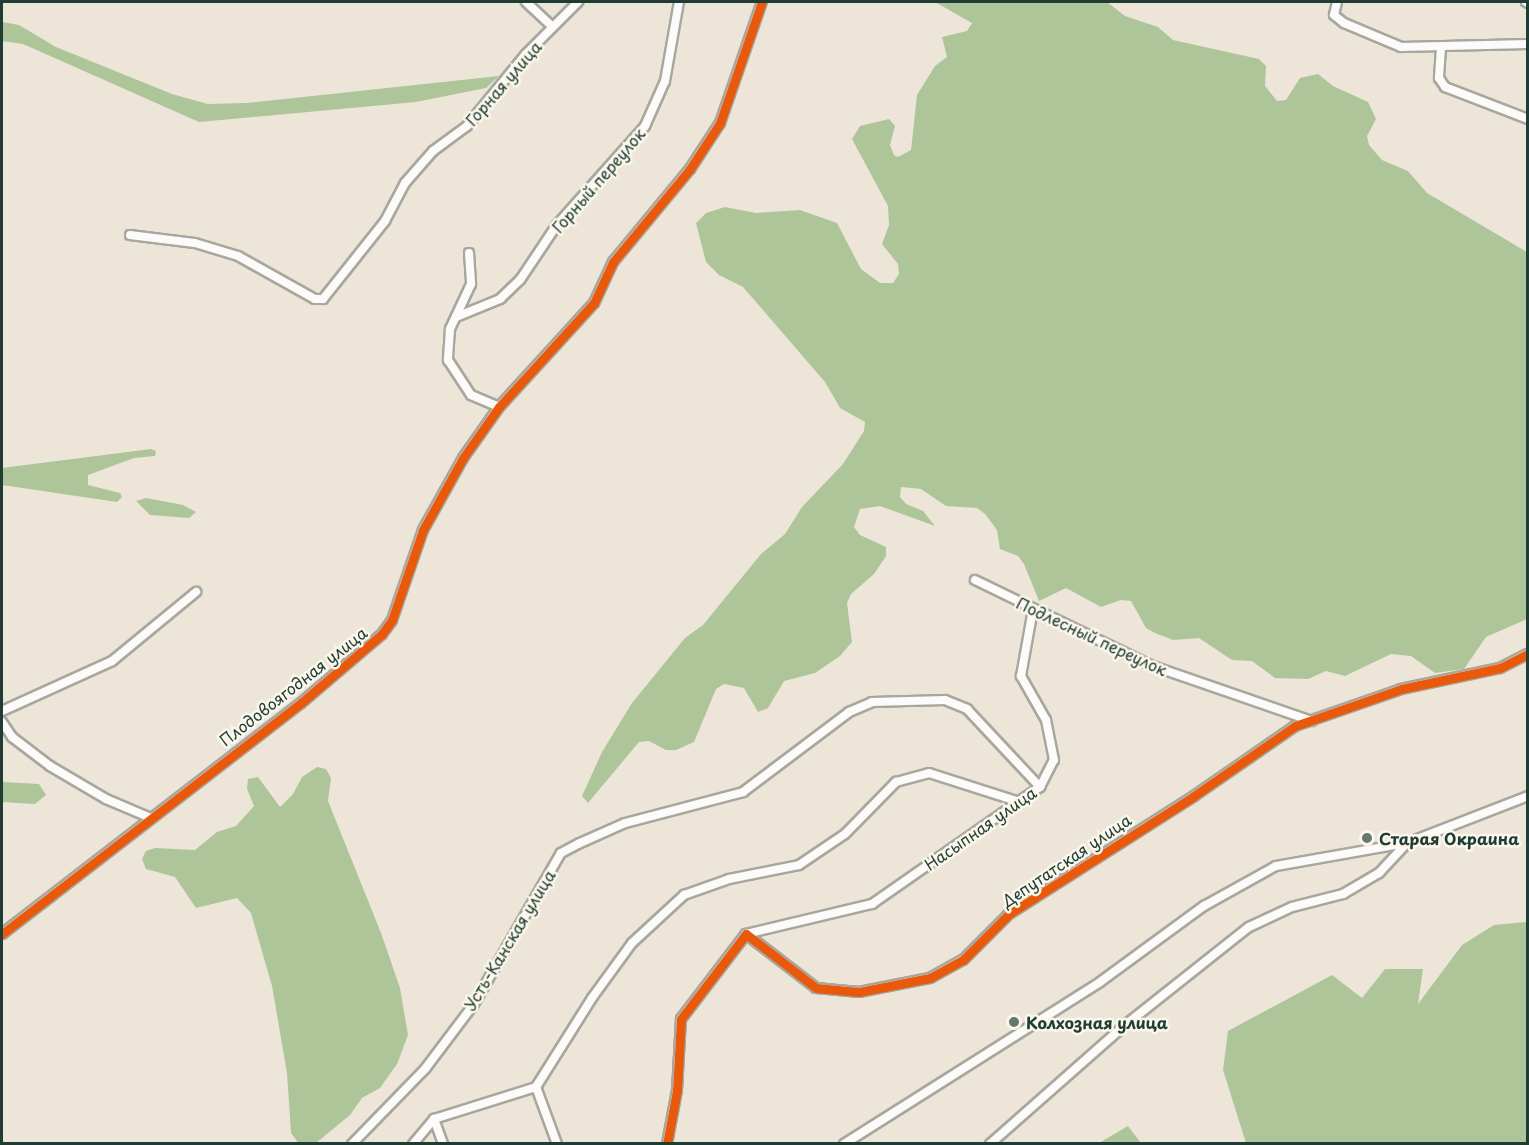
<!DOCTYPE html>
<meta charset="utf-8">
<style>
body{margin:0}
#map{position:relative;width:1529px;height:1145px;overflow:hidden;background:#eee5d9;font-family:"Playpen Sans",sans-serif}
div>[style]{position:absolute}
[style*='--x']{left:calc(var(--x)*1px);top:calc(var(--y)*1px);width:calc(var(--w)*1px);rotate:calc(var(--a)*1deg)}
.forest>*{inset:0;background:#aec59a}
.roads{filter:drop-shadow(2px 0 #a8a79f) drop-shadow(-2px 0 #a8a79f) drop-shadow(0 2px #a8a79f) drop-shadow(0 -2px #a8a79f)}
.street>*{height:8px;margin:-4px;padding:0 4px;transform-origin:4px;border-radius:4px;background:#fcfbf9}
.cycleway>*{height:9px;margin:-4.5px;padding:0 4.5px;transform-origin:4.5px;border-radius:4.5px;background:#e8590c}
.dots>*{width:16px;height:16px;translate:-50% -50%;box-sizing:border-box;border:3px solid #fbf7ec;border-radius:50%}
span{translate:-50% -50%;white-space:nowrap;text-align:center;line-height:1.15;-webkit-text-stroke:5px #fbf7ec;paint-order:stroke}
.street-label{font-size:16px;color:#1f3d34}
.poi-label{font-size:16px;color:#1f3d34;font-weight:700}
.left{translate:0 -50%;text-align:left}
.frame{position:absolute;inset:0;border:3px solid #1f3d34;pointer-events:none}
</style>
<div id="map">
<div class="forest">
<i style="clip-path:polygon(935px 2px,1107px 2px,1125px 16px,1158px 27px,1173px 40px,1259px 59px,1266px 66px,1265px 86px,1277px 101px,1286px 100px,1300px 78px,1318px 74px,1333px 86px,1368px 102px,1376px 119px,1367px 136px,1369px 145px,1382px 160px,1408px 171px,1427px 193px,1527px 252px,1527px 619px,1486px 637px,1464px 669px,1435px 673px,1411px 656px,1391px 654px,1345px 676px,1326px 671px,1308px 679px,1275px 678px,1252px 661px,1232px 660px,1199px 638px,1173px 640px,1155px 633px,1146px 628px,1131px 601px,1121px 600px,1101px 607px,1066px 588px,1039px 601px,1024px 564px,1018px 556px,1000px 549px,997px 530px,985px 514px,977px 508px,946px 506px,921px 489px,901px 487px,900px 497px,906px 504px,923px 511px,935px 526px,880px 506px,860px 509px,854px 527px,860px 535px,886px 547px,886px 556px,874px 574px,851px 594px,847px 603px,852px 642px,840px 656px,815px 673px,784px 681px,768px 708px,758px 712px,744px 688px,724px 684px,716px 689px,694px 742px,676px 750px,666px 750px,649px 741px,639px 742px,588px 803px,582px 796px,602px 752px,632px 703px,685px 638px,703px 625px,761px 554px,785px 534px,802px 507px,843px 464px,864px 431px,865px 422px,840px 408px,825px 382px,743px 287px,719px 275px,706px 262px,696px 223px,706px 213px,725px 207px,756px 213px,800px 210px,837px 223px,861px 269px,880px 283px,893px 283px,899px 274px,898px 264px,882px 244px,889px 225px,888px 206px,852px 139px,860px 126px,889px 119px,895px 126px,890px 145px,894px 155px,898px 157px,911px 150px,917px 95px,935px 66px,947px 57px,942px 37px,967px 31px,972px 23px)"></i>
<i style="clip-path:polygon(2px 22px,19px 25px,56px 47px,172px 94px,208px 104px,246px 103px,499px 76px,486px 88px,416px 102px,199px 122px,23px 44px,2px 41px)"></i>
<i style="clip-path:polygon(151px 449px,156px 451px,155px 456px,134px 458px,88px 475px,88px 485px,120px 493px,122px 497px,117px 502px,2px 485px,2px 468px)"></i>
<i style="clip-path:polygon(146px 498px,183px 505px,196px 512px,189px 518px,150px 515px,136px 501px)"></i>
<i style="clip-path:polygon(317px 767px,326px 769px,331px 778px,328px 801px,381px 933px,400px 988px,408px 1035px,397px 1064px,380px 1088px,362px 1098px,350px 1115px,316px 1143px,299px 1144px,291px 1133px,287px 1073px,272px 986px,251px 913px,237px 898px,196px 908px,175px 877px,146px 869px,142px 859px,146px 851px,155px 848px,195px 850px,217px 832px,236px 826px,254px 806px,247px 789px,248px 779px,258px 777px,280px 807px,293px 794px,302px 777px)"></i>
<i style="clip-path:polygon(2px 782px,39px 784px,46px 795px,35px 804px,2px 802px)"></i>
<i style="clip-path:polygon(1527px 922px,1527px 1143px,1246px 1143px,1223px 1070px,1228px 1031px,1332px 975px,1362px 998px,1385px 969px,1423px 969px,1418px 1004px,1462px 945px,1494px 925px)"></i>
<i style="clip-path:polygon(1128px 1126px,1141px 1143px,1099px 1143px)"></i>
</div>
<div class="roads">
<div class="street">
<i style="--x:526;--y:2;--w:35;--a:43"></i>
<i style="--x:1337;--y:2;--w:13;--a:103"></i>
<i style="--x:1334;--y:15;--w:13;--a:39"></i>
<i style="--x:1344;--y:23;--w:62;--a:22.8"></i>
<i style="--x:1401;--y:47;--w:127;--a:-1.4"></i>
<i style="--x:1526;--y:2;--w:2;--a:27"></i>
<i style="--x:1441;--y:48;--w:30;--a:94"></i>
<i style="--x:1439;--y:78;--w:11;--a:56"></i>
<i style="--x:1445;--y:87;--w:89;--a:21.1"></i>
<i style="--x:130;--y:235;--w:65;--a:7"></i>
<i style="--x:195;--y:243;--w:45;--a:16.8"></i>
<i style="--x:238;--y:256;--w:88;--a:29.2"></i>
<i style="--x:315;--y:299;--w:8;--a:0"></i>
<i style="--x:323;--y:299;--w:100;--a:-51.5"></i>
<i style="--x:385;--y:221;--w:43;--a:-62.2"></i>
<i style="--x:405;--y:183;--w:43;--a:-48.8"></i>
<i style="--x:433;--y:151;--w:42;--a:-36.3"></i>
<i style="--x:467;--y:126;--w:93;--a:-50.7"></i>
<i style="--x:526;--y:54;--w:74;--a:-45"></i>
<i style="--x:469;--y:253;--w:31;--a:86"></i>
<i style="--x:471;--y:284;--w:50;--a:115"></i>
<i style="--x:450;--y:329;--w:31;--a:94"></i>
<i style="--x:448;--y:360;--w:42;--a:56.7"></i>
<i style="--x:471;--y:395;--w:30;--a:23"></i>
<i style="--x:456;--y:317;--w:48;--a:-22.2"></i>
<i style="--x:500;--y:299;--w:28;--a:-44"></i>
<i style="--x:520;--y:280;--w:65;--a:-56.3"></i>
<i style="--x:556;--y:226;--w:134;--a:-48.3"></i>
<i style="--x:645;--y:126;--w:49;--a:-66"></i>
<i style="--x:665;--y:81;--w:80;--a:-80"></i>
<i style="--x:975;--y:580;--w:195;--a:25.9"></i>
<i style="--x:1150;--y:665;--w:171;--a:19.1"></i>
<i style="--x:2;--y:711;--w:121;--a:-24.4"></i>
<i style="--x:112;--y:661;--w:109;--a:-39.4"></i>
<i style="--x:2;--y:722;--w:18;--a:56"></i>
<i style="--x:12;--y:737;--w:48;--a:37.3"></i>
<i style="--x:50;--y:766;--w:65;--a:30.5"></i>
<i style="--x:106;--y:799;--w:49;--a:22.9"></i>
<i style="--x:2;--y:934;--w:378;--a:-37.7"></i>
<i style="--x:301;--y:703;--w:106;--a:-40.4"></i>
<i style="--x:382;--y:634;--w:17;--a:-54"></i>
<i style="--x:392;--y:620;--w:95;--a:-71"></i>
<i style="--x:423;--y:530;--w:82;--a:-60.9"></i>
<i style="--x:463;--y:458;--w:62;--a:-54.8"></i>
<i style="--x:499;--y:407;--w:141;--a:-47.6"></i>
<i style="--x:594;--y:303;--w:45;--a:-65.1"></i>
<i style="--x:613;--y:262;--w:121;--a:-50.4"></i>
<i style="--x:690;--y:169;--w:55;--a:-56.9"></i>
<i style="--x:720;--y:123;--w:128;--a:-70.9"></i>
<i style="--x:746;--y:934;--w:130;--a:-13.4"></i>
<i style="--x:872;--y:904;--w:205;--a:-34.9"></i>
<i style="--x:1040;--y:787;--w:30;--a:-63"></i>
<i style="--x:1054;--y:760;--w:41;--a:-101.3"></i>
<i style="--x:1046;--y:720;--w:51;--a:-119.6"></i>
<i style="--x:1021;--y:676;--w:68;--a:-79.8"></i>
<i style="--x:434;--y:1119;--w:27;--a:70"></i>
<i style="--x:352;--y:1144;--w:105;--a:-45.8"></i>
<i style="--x:425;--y:1069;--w:81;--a:-53"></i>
<i style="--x:474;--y:1004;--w:174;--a:-60.1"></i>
<i style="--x:561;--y:853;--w:21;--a:-28"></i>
<i style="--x:580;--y:843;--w:49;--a:-24"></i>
<i style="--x:625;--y:823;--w:122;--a:-14.7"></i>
<i style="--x:743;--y:792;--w:133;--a:-37"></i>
<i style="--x:849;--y:712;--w:25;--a:-23"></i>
<i style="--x:872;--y:702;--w:73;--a:-1.6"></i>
<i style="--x:945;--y:700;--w:24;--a:22"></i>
<i style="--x:967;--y:709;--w:107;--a:46.9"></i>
<i style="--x:413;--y:1144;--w:33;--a:-50"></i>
<i style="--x:434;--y:1119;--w:107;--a:-17.4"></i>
<i style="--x:557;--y:1144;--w:61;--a:-110.2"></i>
<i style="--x:536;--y:1087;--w:105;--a:-57.8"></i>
<i style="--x:592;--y:998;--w:68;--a:-54"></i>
<i style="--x:632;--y:943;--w:71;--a:-42.7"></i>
<i style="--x:684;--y:895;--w:48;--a:-19.6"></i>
<i style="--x:729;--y:879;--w:71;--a:-11.3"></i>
<i style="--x:799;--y:865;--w:55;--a:-34"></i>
<i style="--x:845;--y:834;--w:73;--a:-45.6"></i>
<i style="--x:896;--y:782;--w:34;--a:-15"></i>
<i style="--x:929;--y:773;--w:92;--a:17.7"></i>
<i style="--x:667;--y:1144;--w:55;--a:-79.5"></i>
<i style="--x:677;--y:1090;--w:71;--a:-86.8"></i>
<i style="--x:681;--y:1019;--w:107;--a:-52.6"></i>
<i style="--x:746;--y:934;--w:88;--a:37.6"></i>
<i style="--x:816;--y:988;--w:43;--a:5.3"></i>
<i style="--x:859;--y:992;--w:72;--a:-11.2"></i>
<i style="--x:930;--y:978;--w:38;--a:-29"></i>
<i style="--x:963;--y:960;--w:65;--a:-45"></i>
<i style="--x:1009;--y:914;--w:219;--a:-32.5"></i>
<i style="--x:1194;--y:796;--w:123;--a:-34.7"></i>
<i style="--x:1295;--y:726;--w:112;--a:-19.2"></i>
<i style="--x:1401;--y:689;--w:101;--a:-12"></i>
<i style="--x:1500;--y:668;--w:31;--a:-27"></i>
<i style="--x:844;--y:1144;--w:303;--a:-32.3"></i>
<i style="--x:1100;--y:982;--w:129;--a:-36.2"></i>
<i style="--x:1204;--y:906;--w:82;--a:-29.1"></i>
<i style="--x:1276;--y:866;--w:133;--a:-10"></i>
<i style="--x:1407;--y:843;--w:130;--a:-21.2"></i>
<i style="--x:990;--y:1144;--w:179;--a:-41.4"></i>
<i style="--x:1124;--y:1026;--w:159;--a:-38.4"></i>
<i style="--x:1249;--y:927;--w:47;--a:-24.9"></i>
<i style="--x:1292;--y:907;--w:53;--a:-14.3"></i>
<i style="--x:1343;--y:894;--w:42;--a:-30.3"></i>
<i style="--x:1379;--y:873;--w:41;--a:-47"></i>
</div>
</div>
<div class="cycleway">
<i style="--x:2;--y:934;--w:378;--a:-37.7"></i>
<i style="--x:301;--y:703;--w:106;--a:-40.4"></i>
<i style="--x:382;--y:634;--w:17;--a:-54"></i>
<i style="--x:392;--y:620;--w:95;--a:-71"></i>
<i style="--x:423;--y:530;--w:82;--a:-60.9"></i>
<i style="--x:463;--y:458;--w:62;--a:-54.8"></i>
<i style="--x:499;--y:407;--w:141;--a:-47.6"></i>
<i style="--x:594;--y:303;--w:45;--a:-65.1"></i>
<i style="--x:613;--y:262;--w:121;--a:-50.4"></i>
<i style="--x:690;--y:169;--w:55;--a:-56.9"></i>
<i style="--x:720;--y:123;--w:128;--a:-70.9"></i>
<i style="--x:667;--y:1144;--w:55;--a:-79.5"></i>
<i style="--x:677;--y:1090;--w:71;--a:-86.8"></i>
<i style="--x:681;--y:1019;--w:107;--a:-52.6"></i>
<i style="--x:746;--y:934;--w:88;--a:37.6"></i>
<i style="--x:816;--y:988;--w:43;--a:5.3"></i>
<i style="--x:859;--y:992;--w:72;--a:-11.2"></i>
<i style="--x:930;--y:978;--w:38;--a:-29"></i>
<i style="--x:963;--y:960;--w:65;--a:-45"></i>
<i style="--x:1009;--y:914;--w:219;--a:-32.5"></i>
<i style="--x:1194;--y:796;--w:123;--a:-34.7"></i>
<i style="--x:1295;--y:726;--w:112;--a:-19.2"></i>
<i style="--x:1401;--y:689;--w:101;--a:-12"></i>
<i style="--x:1500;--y:668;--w:31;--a:-27"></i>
</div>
<div class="dots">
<i style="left:1367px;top:838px;background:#67786e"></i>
<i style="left:1014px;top:1022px;background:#67786e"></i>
</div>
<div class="street-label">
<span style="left:503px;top:83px;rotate:-49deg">Горная улица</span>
<span style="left:598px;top:180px;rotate:-49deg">Горный переулок</span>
<span style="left:1092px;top:636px;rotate:25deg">Подлесный переулок</span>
<span style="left:293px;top:686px;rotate:-38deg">Плодовоягодная улица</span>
<span style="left:980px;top:828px;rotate:-35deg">Насыпная улица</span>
<span style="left:1066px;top:860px;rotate:-34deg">Депутатская улица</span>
<span style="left:509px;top:940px;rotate:-59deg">Усть-Канская улица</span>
</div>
<div class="poi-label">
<span class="left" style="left:1379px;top:838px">Старая Окраина</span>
<span class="left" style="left:1026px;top:1022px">Колхозная улица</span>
</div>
<div class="frame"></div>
</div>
